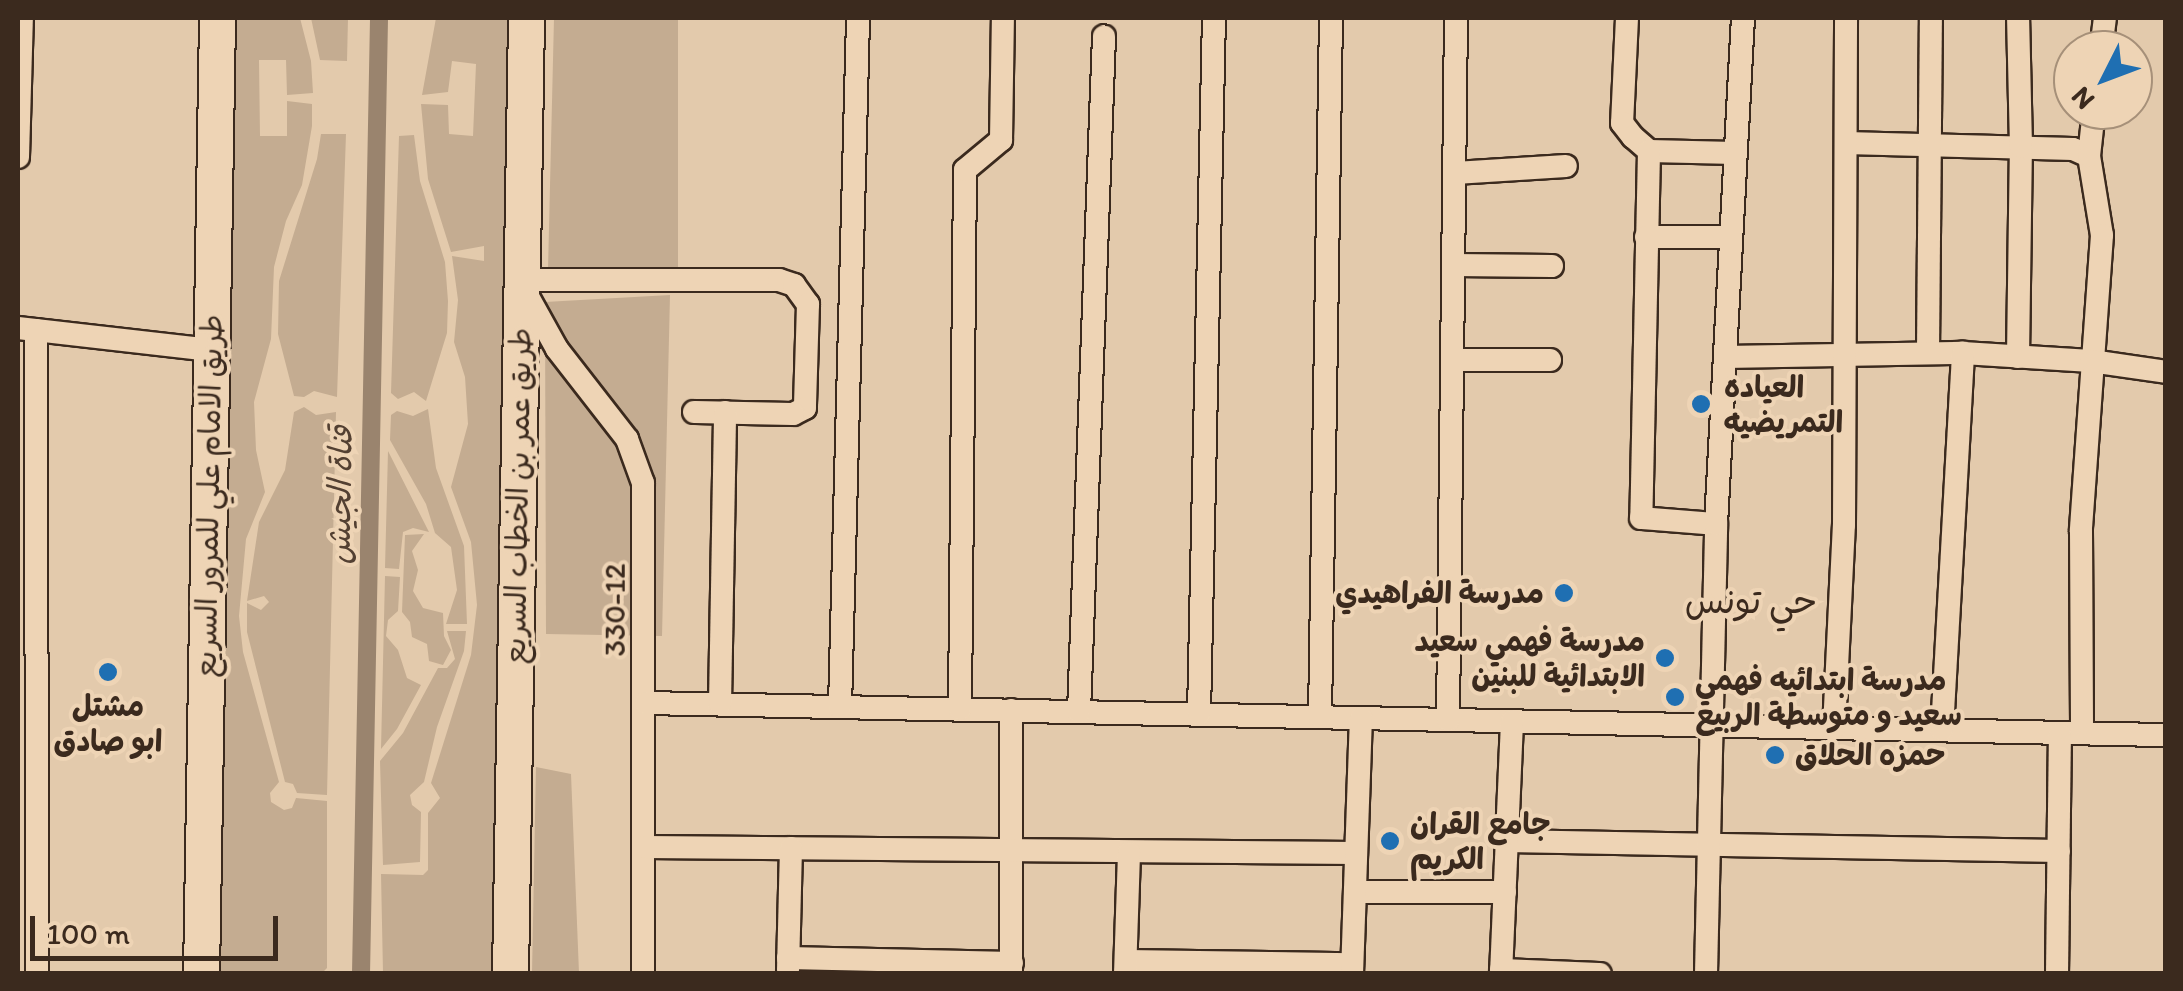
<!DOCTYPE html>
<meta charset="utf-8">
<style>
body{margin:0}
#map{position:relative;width:2183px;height:991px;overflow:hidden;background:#e3caac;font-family:Itim,"Playpen Sans Arabic",sans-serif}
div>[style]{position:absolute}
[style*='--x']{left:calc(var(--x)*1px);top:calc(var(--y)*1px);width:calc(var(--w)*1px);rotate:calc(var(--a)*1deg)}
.green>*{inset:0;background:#c4ac91}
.canal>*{height:18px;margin:-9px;padding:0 9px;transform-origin:9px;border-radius:9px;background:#9a846e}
.roads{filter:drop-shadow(2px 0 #3b2a1e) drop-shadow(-2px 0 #3b2a1e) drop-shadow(0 2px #3b2a1e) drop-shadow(0 -2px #3b2a1e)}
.minor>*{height:22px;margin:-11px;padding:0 11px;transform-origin:11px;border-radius:11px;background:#eed4b5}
.highway>*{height:35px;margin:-17.5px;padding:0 17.5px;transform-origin:17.5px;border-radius:17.5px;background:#eed4b5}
.dots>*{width:28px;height:28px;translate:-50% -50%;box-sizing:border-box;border:5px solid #eed4b5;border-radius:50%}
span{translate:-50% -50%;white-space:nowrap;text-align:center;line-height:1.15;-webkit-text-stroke:8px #eed4b5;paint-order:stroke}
.poi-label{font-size:30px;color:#3b2a1e;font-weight:700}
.left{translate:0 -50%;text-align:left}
.right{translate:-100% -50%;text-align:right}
.street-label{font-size:30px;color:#3b2a1e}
.water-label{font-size:32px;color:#534032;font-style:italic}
.quarter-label{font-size:35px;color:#3b2a1e}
.frame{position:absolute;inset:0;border:20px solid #3b2a1e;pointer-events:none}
.north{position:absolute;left:2053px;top:30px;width:100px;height:100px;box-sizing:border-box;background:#eed4b5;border:2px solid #a69079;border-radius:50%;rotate:228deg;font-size:28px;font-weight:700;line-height:40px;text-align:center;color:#3b2a1e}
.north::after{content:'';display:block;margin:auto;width:35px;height:45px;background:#1f6fb2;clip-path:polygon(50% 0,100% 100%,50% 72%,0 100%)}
.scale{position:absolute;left:30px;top:916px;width:248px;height:45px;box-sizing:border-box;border:5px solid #3b2a1e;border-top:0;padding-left:12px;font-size:30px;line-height:35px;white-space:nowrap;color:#3b2a1e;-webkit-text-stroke:8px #eed4b5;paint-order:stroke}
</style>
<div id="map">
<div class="green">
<i style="clip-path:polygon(230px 18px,300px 18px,311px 61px,313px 93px,287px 95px,286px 60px,259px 60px,260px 136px,287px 136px,287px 101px,312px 104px,312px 126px,302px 185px,286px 221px,274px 267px,271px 339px,254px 402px,256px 450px,265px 492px,246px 539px,239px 616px,243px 652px,279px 782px,270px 793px,271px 802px,284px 810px,292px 808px,296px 798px,327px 801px,327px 968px,321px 974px,214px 974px)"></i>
<i style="clip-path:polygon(311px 18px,348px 18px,347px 61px,320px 60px)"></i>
<i style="clip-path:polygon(436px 18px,508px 18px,492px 973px,383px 973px,381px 874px,423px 875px,428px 870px,428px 813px,440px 798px,431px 783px,471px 655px,477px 605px,471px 542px,451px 487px,468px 424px,465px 377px,454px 342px,458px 300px,452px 256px,484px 261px,484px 246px,451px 252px,428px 179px,421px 104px,448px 105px,449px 134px,473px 136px,476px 64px,452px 61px,448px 92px,422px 95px)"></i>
<i style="clip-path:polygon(554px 18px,678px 18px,678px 269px,548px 270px)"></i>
<i style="clip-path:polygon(321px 134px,346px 134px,337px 397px,314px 391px,304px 397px,294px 396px,278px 334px,279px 281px,317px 159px)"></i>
<i style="clip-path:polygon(414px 135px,420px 181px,445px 262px,448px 301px,447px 333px,426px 401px,414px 392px,398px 399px,391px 393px,399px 136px)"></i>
<i style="clip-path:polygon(670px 295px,662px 636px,546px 634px,545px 302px)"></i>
<i style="clip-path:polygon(304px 407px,316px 415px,336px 412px,327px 795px,297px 793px,293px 784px,285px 782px,247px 632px,247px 603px,261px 610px,269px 602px,264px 596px,247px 601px,259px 522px,285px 470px,294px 412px)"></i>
<i style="clip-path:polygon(428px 409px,436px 468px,464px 546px,467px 624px,446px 624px,457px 590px,451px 547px,435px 533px,426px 504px,390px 440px,391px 415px,397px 411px,413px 416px)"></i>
<i style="clip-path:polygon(388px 451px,429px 532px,413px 528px,403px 532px,399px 569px,385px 568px)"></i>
<i style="clip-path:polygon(424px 534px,412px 551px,418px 570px,413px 591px,423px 608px,443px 613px,444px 636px,451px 650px,443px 665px,429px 661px,427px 644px,412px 637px,410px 622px,402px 612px,405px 535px)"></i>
<i style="clip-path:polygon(385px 576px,400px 577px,398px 611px,388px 620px,386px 636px,398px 650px,407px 678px,421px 685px,397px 729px,381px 749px)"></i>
<i style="clip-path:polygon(447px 631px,466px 631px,464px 651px,437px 727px,424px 782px,410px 795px,412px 805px,421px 812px,420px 862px,383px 865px,380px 761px,403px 733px,438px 668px,447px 668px,455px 659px)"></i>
<i style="clip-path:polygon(536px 767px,571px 774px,579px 973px,532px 973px)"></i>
</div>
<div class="canal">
<i style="--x:361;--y:974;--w:956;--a:-88.92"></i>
</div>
<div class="roads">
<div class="minor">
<i style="--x:1627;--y:18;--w:105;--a:92.7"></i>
<i style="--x:1622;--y:123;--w:18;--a:52"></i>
<i style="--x:1633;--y:137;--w:21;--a:41"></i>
<i style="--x:1649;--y:151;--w:86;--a:1.3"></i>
<i style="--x:2101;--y:50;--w:32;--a:-83"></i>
<i style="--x:1846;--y:143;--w:227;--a:1.5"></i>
<i style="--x:2073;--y:149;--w:17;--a:24"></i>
<i style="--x:2089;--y:156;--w:80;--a:80.7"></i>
<i style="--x:2102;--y:235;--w:297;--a:94.1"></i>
<i style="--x:2081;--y:531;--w:202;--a:89.7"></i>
<i style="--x:1649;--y:151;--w:367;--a:91.2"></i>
<i style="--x:1641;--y:518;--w:75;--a:4.6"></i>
<i style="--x:2089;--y:156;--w:46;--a:-83.8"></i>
<i style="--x:18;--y:157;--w:139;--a:-88.4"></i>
<i style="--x:1455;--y:173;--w:111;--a:-3.6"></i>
<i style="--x:1646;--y:237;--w:85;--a:0"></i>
<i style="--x:1454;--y:265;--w:98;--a:0.6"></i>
<i style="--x:522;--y:280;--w:257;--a:0"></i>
<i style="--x:779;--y:280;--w:16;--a:18"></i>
<i style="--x:794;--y:285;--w:24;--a:54"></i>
<i style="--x:808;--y:304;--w:104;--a:91.7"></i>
<i style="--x:805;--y:408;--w:13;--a:153"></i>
<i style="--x:793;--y:414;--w:99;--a:-178.8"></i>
<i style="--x:526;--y:293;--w:64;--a:61"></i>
<i style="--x:557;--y:349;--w:114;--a:52.1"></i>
<i style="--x:627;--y:439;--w:47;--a:70"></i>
<i style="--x:643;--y:483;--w:491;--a:90"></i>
<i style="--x:18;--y:328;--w:194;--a:6.5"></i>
<i style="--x:36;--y:330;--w:644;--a:89.91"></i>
<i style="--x:1928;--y:352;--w:334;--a:-89.5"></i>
<i style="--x:1725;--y:357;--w:238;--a:-1"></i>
<i style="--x:1963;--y:353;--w:128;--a:3.6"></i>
<i style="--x:2091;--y:361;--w:76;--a:8.3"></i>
<i style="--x:2018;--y:357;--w:210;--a:-89.2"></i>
<i style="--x:2021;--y:147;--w:129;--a:-91.3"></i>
<i style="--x:1453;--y:360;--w:97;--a:0"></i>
<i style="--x:646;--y:703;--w:1520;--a:1.21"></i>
<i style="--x:720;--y:704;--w:292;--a:-89"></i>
<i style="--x:840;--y:707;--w:689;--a:-88.5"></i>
<i style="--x:960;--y:709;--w:539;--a:-89.47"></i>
<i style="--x:965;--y:170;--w:47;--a:-39.8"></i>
<i style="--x:1001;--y:140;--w:122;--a:-89.1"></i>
<i style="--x:1011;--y:710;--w:264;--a:90"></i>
<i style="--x:1079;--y:712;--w:676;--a:-87.88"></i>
<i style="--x:1199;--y:714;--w:696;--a:-88.77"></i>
<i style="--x:1320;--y:717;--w:699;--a:-89.1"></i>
<i style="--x:1448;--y:720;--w:702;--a:-89.35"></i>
<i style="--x:1834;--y:728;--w:203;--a:-87.2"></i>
<i style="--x:1844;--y:525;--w:507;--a:-89.77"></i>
<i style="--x:1942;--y:730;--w:378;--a:-86.8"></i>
<i style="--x:1507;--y:841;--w:552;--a:1.04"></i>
<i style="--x:645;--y:847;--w:711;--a:0.48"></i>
<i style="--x:1355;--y:892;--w:150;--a:0"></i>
<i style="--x:788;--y:958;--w:224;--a:1.3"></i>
<i style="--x:1126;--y:961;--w:226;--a:0.8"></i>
<i style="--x:788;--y:970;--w:122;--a:-88.6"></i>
<i style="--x:1501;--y:970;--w:99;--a:2.3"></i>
<i style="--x:1125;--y:974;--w:121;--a:-88.1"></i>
<i style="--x:1352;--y:974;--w:256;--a:-88"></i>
<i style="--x:1501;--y:974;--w:253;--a:-87.5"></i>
<i style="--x:1706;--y:974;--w:450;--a:-88.7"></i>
<i style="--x:1716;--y:524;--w:507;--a:-86.95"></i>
<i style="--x:2057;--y:974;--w:239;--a:-89.3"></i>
</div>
<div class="highway">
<i style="--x:201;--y:974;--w:956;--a:-89.04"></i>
<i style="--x:510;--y:974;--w:956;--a:-89.04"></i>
</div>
</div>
<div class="dots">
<i style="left:1701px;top:404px;background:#1f6fb2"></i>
<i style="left:1564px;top:593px;background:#1f6fb2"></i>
<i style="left:1665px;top:658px;background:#1f6fb2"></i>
<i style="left:108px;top:672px;background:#1f6fb2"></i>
<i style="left:1675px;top:697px;background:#1f6fb2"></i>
<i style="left:1775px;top:755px;background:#1f6fb2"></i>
<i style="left:1390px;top:841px;background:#1f6fb2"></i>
</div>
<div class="poi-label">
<span class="left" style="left:1724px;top:404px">العياده<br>التمريضيه</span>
<span class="right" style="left:1544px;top:593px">مدرسة الفراهيدي</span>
<span class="right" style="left:1645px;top:658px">مدرسة فهمي سعيد<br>الابتدائية للبنين</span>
<span class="left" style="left:1695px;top:697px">مدرسة ابتدائيه فهمي<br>سعيد و متوسطة الربيع</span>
<span style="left:108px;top:723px">مشتل<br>ابو صادق</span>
<span class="left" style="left:1795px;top:755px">حمزه الحلاق</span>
<span class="left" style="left:1410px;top:841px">جامع القران<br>الكريم</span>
</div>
<div class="street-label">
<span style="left:209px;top:496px;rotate:-89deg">طريق الامام علي للمرور السريع</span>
<span style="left:518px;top:496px;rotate:-89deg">طريق عمر بن الخطاب السريع</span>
<span style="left:615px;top:610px;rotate:-90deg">330-12</span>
</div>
<div class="water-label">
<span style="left:340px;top:495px;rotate:-89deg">قناة الجيش</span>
</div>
<div class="quarter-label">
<span style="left:1751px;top:601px">حي تونس</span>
</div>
<div class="frame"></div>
<div class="north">N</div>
<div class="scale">100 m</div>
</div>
